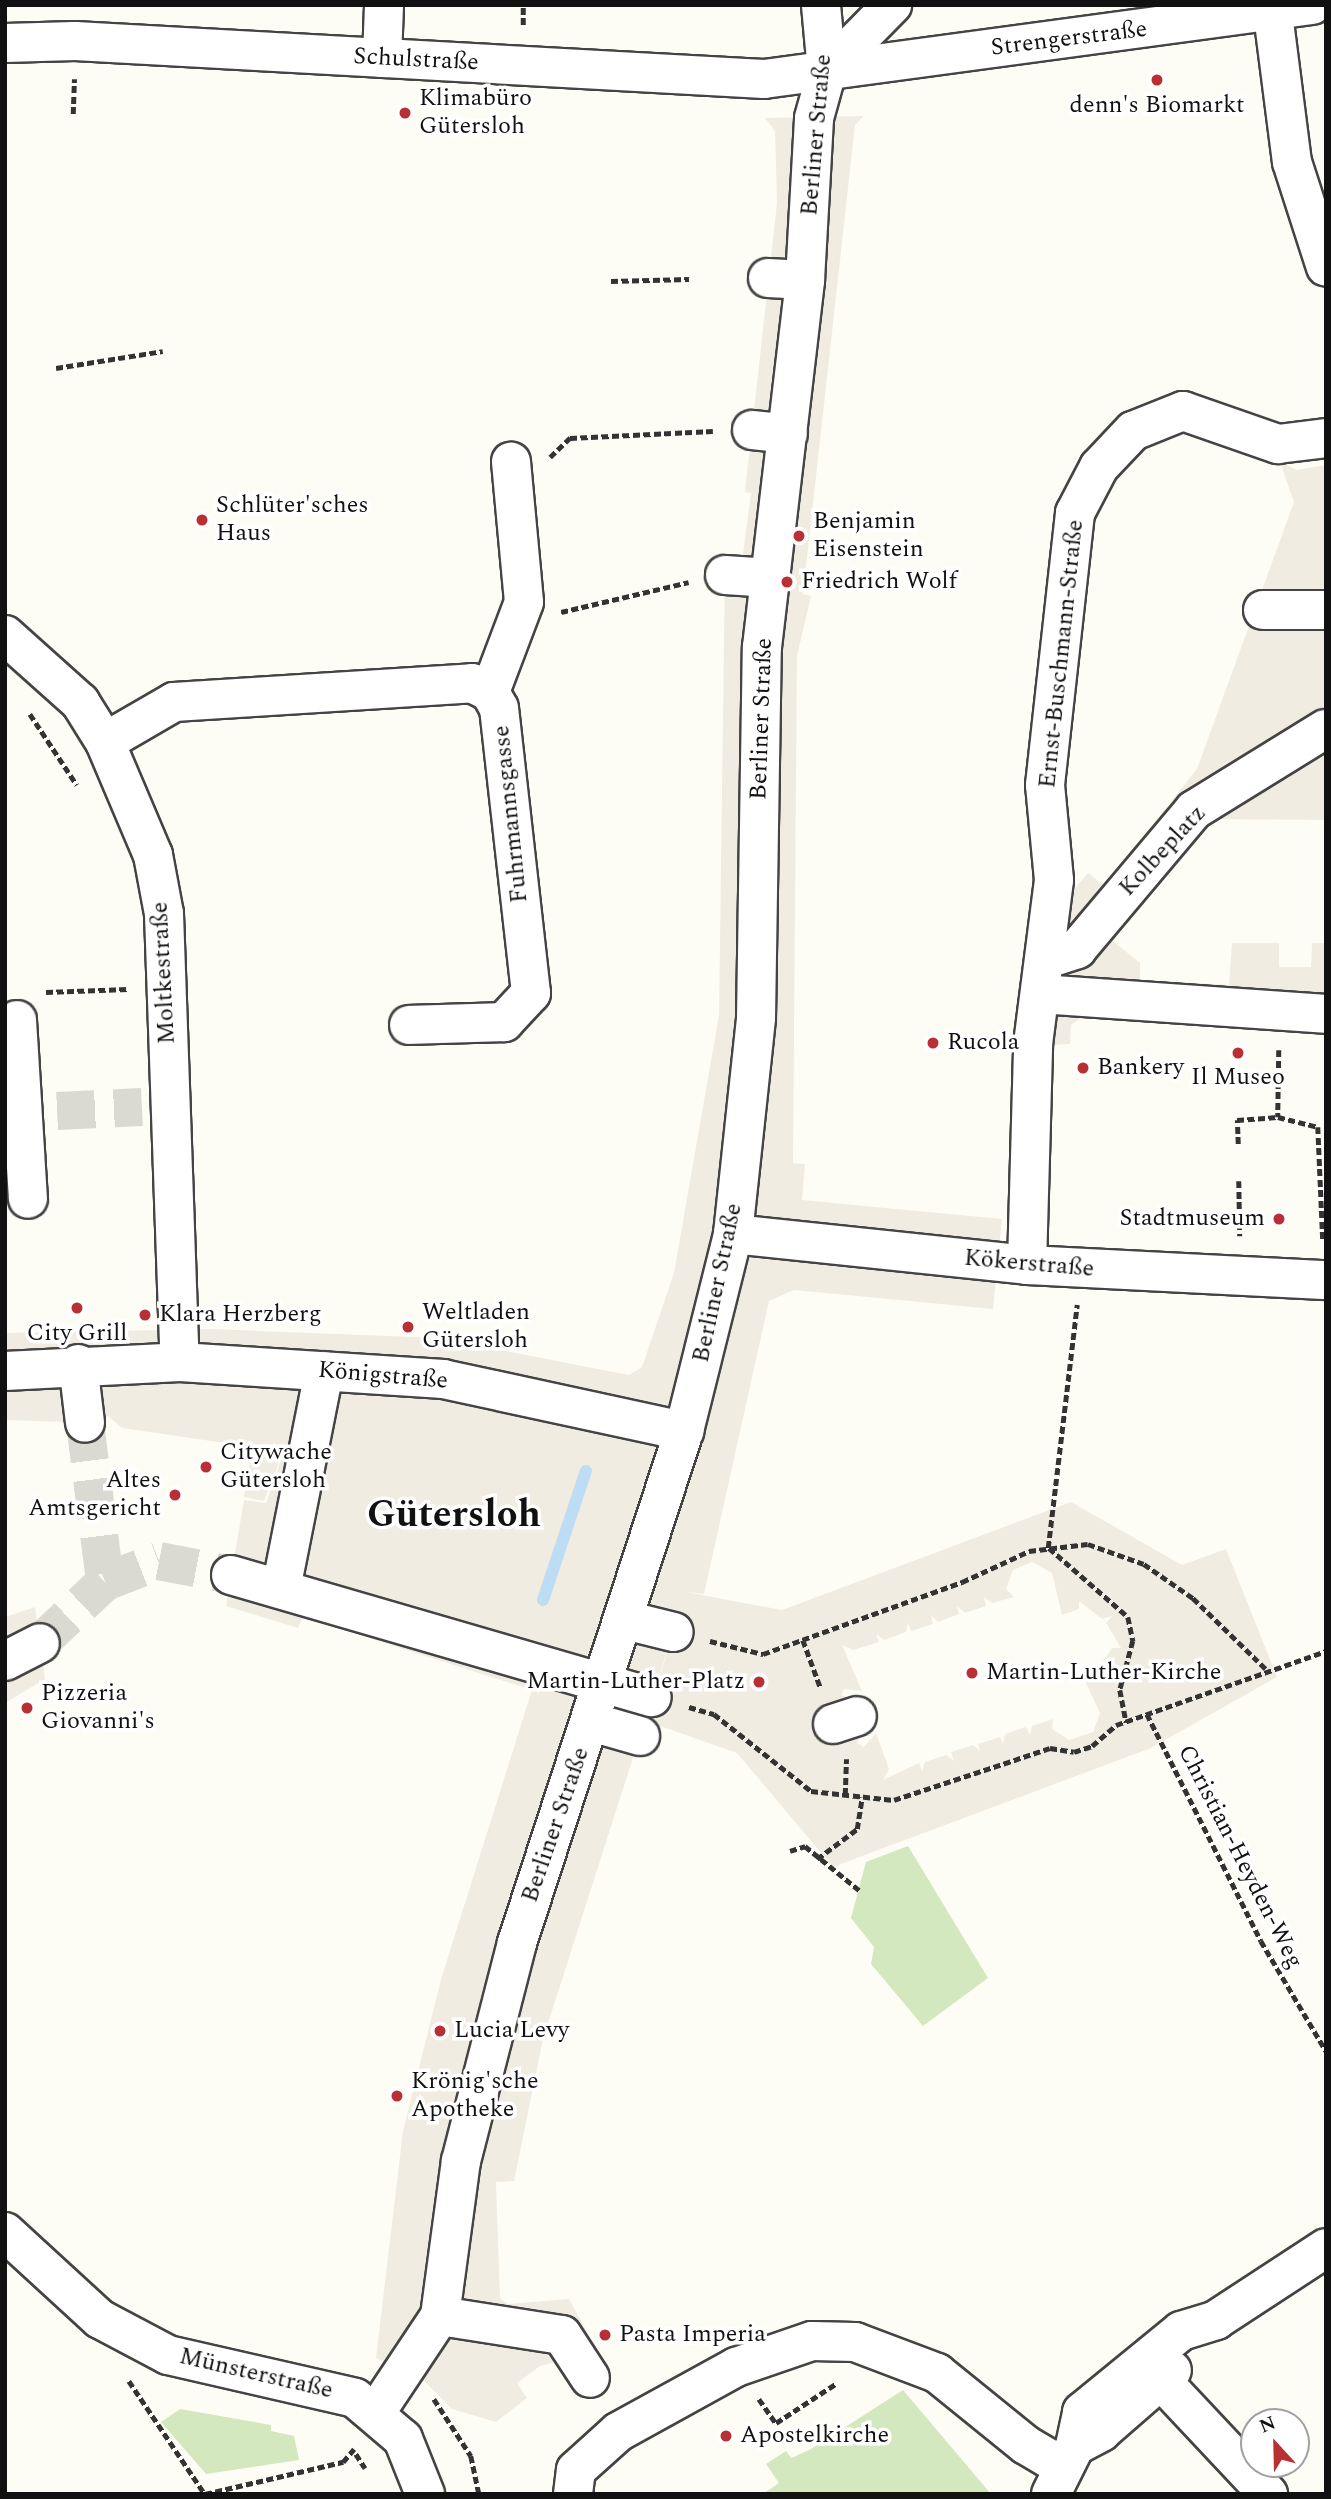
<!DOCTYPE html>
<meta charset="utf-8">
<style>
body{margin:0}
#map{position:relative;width:1331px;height:2499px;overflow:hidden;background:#fefdf5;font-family:Spectral,serif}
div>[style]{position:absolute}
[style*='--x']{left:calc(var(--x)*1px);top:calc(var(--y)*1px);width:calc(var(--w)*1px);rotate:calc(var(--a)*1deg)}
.green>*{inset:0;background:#d3e8bf}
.plaza>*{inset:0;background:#f0ece2}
.stream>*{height:12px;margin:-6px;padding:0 6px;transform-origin:6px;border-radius:6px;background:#bcddf3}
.minor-tunnel>*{height:38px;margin-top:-19px;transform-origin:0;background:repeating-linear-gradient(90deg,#dadad3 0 38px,transparent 0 57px)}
.path>*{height:4.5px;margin-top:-2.25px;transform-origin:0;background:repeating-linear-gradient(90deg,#333 0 7px,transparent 0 10.5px)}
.roads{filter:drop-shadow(2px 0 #444) drop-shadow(-2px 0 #444) drop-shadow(0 2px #444) drop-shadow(0 -2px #444)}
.minor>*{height:38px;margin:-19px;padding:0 19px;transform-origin:19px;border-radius:19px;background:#fff}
.dots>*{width:19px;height:19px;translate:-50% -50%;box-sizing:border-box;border:4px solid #fff;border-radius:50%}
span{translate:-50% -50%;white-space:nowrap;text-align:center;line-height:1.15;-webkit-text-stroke:7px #fff;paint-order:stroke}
.street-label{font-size:24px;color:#111}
.poi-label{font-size:24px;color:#111}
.left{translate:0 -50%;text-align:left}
.right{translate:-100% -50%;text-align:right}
.town-label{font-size:38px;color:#111;font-weight:700}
.frame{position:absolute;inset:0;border:7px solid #111;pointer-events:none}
.north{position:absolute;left:1240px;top:2408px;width:70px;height:70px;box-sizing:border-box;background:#fff;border:2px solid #a0a0a0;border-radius:50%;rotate:338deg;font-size:19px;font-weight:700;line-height:28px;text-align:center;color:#111}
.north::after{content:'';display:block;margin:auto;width:24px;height:32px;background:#b93034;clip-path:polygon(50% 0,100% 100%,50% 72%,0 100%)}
</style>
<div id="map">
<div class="green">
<i style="clip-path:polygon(908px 1846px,988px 1978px,923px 2026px,871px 1964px,874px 1947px,851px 1918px,866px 1862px)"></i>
<i style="clip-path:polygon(903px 2390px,991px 2494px,763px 2494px,779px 2483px,766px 2464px,786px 2451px,791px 2458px,811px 2449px)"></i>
<i style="clip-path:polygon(180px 2409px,271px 2425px,271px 2431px,294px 2436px,299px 2460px,206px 2474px,161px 2422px)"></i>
</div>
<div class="plaza">
<i style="clip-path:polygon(evenodd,864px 116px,855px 125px,803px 594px,811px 596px,797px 656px,793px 1163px,805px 1164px,802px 1200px,1002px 1219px,993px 1309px,794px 1290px,769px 1301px,704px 1594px,686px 1592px,782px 1610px,1071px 1502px,1182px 1565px,1226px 1549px,1277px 1677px,1151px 1748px,833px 1867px,737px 1753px,646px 1721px,679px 1614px,543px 2039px,514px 2181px,496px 2182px,500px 2298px,507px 2304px,569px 2299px,607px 2368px,593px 2375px,559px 2361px,540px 2366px,517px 2383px,527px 2398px,496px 2422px,452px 2409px,424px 2381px,376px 2358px,403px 2131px,442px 1976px,532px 1690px,303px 1617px,298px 1628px,226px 1606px,244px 1500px,266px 1503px,287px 1443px,264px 1501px,244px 1497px,252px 1447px,122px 1428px,108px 1416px,96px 1423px,5px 1420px,5px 1333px,213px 1329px,439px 1338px,629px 1375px,642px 1367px,674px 1273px,719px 1015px,725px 565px,742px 562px,751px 493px,745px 492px,777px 203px,775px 131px,765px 118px,864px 116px,1032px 1562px,1052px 1573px,1062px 1615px,1079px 1609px,1079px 1601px,1102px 1619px,1112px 1616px,1106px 1623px,1121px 1648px,1112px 1648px,1101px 1665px,1104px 1675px,1097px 1670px,1082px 1675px,1100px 1713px,1093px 1732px,1069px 1740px,1052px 1729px,1053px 1719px,1032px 1726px,1030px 1735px,1026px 1727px,1005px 1734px,1003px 1744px,1000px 1737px,978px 1744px,980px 1751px,973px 1745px,951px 1752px,954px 1761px,946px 1755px,925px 1762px,922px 1771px,919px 1763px,883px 1780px,889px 1769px,876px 1733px,864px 1747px,857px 1743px,863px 1732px,852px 1700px,841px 1695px,844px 1689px,862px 1691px,842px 1645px,853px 1650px,879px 1642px,876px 1634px,884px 1640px,906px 1632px,908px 1623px,911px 1631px,933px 1624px,931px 1615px,938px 1622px,959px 1614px,957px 1606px,965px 1613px,986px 1606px,984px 1597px,992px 1603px,1014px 1597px,1006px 1589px,1013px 1570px,1032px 1562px)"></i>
<i style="clip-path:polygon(1280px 462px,1297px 470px,1326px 465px,1326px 820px,1210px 819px,1113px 941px,1140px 963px,1140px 980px,1229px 985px,1232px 943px,1279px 943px,1279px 967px,1311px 967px,1312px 943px,1326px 943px,1326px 1035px,1085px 1015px,1071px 1025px,1070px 1044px,1054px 1045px,1063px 902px,1088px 873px,1102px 884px,1109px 879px,1197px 769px,1294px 502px)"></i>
<i style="clip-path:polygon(35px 1607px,45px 1679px,5px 1703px,5px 1617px)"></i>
</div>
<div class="stream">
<i style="--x:543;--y:1600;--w:136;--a:-71.6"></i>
</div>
<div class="minor-tunnel">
<i style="--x:57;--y:1111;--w:85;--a:-2.7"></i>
<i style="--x:85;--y:1423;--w:160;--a:82.8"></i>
<i style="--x:40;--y:1643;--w:89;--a:-43.2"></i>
<i style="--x:105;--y:1582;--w:58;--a:-21.3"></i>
<i style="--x:159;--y:1561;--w:73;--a:11"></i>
</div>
<div class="path">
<i style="--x:523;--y:25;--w:20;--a:-90"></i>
<i style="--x:73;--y:114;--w:35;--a:-88"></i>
<i style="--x:611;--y:281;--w:78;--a:-1.5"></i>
<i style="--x:56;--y:368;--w:108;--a:-9"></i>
<i style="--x:550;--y:457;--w:28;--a:-44"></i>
<i style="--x:570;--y:438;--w:143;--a:-2.8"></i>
<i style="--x:561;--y:612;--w:131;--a:-13.2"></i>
<i style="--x:30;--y:714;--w:85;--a:56.5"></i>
<i style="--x:46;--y:992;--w:82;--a:-2.1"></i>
<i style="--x:1279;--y:1050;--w:67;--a:90.9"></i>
<i style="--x:1278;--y:1117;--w:41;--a:14"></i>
<i style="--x:1318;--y:1127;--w:113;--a:87.5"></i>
<i style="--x:1238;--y:1144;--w:24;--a:-92"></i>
<i style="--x:1237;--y:1120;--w:41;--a:-4.2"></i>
<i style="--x:1239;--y:1181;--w:55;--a:89"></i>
<i style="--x:1048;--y:1548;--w:245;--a:-83.2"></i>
<i style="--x:1049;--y:1548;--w:105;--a:41.1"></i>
<i style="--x:1128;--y:1617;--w:25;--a:78"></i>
<i style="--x:1133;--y:1641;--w:51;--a:104.9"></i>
<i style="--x:1120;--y:1690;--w:33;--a:79"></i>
<i style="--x:803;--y:1640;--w:52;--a:69.8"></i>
<i style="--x:710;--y:1641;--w:55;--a:13.8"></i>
<i style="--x:763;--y:1654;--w:212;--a:-19.9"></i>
<i style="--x:962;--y:1582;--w:74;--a:-24.8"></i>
<i style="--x:1029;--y:1551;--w:59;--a:-6.8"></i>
<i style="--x:1088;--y:1544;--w:59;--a:19.7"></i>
<i style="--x:1144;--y:1564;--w:60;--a:34.8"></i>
<i style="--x:1193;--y:1598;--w:103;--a:44.2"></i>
<i style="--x:689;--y:1707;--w:26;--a:16"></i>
<i style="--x:714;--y:1714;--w:124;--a:38.4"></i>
<i style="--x:811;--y:1791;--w:83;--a:6.2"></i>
<i style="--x:894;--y:1800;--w:164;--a:-18.4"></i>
<i style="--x:1050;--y:1748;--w:24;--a:9"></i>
<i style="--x:1074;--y:1752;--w:19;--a:-18"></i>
<i style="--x:1092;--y:1746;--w:32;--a:-41"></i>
<i style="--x:1116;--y:1725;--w:223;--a:-19.4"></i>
<i style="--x:1147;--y:1714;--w:254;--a:63.3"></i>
<i style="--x:1261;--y:1941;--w:128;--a:59.4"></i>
<i style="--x:845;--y:1795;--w:36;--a:-88"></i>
<i style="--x:790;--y:1851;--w:16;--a:-18"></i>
<i style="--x:805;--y:1846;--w:70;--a:39.2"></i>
<i style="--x:817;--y:1859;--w:50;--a:-36.9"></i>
<i style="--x:857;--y:1829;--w:32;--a:-81"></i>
<i style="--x:129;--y:2381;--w:136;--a:56.1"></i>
<i style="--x:205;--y:2494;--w:142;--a:-13.1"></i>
<i style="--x:343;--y:2462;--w:17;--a:-50"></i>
<i style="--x:434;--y:2399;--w:68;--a:57"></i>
<i style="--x:471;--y:2456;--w:39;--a:78"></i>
<i style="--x:759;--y:2399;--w:29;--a:55"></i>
<i style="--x:776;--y:2423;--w:73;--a:-33.3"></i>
<i style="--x:356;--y:2454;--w:17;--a:57"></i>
</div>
<div class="roads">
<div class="minor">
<i style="--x:1273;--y:14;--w:149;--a:82.7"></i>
<i style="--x:1292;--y:162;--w:110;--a:72.1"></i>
<i style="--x:5;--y:43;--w:70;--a:-1.6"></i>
<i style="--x:75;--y:41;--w:690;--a:3.16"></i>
<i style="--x:764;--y:79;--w:553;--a:-7.69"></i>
<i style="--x:382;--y:58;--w:53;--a:-87.8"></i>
<i style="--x:827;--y:71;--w:93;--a:-45.4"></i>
<i style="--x:768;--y:278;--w:37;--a:3"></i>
<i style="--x:752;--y:430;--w:36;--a:6"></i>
<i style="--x:725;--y:575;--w:46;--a:3.7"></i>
<i style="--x:1263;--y:610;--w:63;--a:0"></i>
<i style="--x:5;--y:635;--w:101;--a:41.8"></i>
<i style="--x:80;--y:702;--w:47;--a:58"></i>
<i style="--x:105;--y:742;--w:123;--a:67"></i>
<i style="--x:153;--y:855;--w:60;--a:79.4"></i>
<i style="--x:164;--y:914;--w:448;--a:88"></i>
<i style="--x:490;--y:692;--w:96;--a:-69.3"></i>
<i style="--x:524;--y:602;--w:141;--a:-95.3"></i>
<i style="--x:105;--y:742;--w:80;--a:-30.1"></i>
<i style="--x:174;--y:702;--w:299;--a:-3.6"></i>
<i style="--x:472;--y:683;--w:20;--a:27"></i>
<i style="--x:490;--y:692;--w:18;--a:61"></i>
<i style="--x:499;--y:708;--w:287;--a:83.6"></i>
<i style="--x:531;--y:993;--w:40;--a:133"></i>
<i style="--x:504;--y:1022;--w:95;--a:178.2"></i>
<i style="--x:1047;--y:959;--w:32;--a:-18"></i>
<i style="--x:1077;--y:949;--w:182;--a:-49.9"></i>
<i style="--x:1194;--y:810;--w:154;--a:-31.7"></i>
<i style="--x:1041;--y:994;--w:286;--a:4"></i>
<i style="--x:17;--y:1020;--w:179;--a:86.5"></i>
<i style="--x:733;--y:1234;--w:296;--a:6"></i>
<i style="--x:1027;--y:1265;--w:299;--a:2.9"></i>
<i style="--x:1027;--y:1265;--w:221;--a:-88.4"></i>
<i style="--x:1033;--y:1044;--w:165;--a:-82.7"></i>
<i style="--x:1054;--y:880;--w:95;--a:-95.4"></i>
<i style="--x:1045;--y:785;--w:274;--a:-83.7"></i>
<i style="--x:1075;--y:513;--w:52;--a:-62.4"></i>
<i style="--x:1099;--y:467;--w:50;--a:-46.6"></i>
<i style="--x:1133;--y:431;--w:54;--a:-21.8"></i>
<i style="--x:1183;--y:411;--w:101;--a:19.2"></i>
<i style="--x:1278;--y:444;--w:48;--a:-7.1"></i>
<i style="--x:78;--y:1364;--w:59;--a:83.2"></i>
<i style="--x:5;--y:1371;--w:175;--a:-2.9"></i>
<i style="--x:180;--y:1362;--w:264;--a:3.7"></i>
<i style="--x:443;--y:1379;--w:247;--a:12.2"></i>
<i style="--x:231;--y:1575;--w:438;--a:16.2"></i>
<i style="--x:281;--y:1589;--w:222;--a:-78.8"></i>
<i style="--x:625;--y:1620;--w:50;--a:13.8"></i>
<i style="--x:5;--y:1661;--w:39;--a:-27"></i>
<i style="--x:591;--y:1722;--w:51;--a:15.9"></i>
<i style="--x:833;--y:1724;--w:25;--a:-18"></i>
<i style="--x:5;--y:2232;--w:129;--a:42.5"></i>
<i style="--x:100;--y:2319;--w:77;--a:27.9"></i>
<i style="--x:168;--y:2355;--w:192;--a:12.9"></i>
<i style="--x:355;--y:2398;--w:63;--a:40.5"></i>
<i style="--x:403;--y:2439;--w:59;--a:68.2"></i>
<i style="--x:440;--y:2316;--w:123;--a:8.9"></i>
<i style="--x:562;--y:2335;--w:51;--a:56.9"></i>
<i style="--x:1160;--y:2379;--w:158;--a:46.8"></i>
<i style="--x:376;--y:2412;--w:115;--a:-56.3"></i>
<i style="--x:440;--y:2316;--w:156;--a:-82.3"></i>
<i style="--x:461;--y:2161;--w:225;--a:-75.6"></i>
<i style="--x:517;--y:1943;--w:539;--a:-71.94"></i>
<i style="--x:684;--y:1431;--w:203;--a:-76"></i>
<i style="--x:733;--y:1234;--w:217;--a:-83.9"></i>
<i style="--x:756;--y:1018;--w:371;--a:-89.1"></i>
<i style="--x:762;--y:647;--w:370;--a:-83.3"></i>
<i style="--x:805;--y:280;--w:162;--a:-86.8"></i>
<i style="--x:814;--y:118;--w:49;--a:-74.5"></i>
<i style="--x:827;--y:71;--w:66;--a:-95.2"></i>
<i style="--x:1075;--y:2446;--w:30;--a:-28"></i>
<i style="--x:1101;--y:2432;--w:94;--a:-41.1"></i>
<i style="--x:573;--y:2494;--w:24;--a:-83"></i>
<i style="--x:576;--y:2470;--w:57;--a:-42.1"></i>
<i style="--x:618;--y:2432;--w:135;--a:-28.8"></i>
<i style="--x:736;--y:2367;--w:80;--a:-18.9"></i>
<i style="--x:812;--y:2341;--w:43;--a:1.3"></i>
<i style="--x:855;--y:2342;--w:88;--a:20.7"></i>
<i style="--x:937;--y:2373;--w:114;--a:39"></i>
<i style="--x:1026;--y:2445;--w:43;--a:30.7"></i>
<i style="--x:1051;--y:2494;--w:54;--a:-63.4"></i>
<i style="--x:1075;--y:2446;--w:35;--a:-78"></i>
<i style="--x:1082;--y:2412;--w:128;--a:-39.3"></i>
<i style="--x:1181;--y:2331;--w:37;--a:-17"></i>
<i style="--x:1216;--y:2320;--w:131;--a:-33.2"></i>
</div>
</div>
<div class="dots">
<i style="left:1157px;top:80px;background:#b93034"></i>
<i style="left:405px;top:113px;background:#b93034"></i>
<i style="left:202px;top:520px;background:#b93034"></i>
<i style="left:799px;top:536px;background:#b93034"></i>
<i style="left:787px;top:582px;background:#b93034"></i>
<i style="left:933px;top:1043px;background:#b93034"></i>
<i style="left:1238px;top:1053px;background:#b93034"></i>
<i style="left:1083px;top:1068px;background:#b93034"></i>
<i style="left:1279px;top:1219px;background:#b93034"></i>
<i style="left:77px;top:1308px;background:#b93034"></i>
<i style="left:145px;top:1315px;background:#b93034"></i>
<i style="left:408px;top:1327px;background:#b93034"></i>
<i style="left:206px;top:1467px;background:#b93034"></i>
<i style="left:175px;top:1495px;background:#b93034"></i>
<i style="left:972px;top:1673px;background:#b93034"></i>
<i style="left:759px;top:1682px;background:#b93034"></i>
<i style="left:27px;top:1708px;background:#b93034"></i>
<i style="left:440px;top:2031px;background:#b93034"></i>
<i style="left:397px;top:2096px;background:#b93034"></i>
<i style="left:605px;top:2335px;background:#b93034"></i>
<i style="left:726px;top:2436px;background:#b93034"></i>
</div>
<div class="street-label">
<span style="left:1069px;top:39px;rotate:-7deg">Strengerstraße</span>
<span style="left:416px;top:60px;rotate:3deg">Schulstraße</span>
<span style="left:817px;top:135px;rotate:-85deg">Berliner Straße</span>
<span style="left:1062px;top:654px;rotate:-84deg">Ernst-Buschmann-Straße</span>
<span style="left:762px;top:719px;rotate:-88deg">Berliner Straße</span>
<span style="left:511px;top:814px;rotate:-96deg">Fuhrmannsgasse</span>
<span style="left:1163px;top:851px;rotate:-47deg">Kolbeplatz</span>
<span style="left:164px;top:973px;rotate:-93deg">Moltkestraße</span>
<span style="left:1029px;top:1264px;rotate:5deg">Kökerstraße</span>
<span style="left:718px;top:1283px;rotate:-78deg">Berliner Straße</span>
<span style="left:383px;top:1376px;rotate:5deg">Königstraße</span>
<span style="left:556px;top:1825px;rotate:-71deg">Berliner Straße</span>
<span style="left:1240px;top:1857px;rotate:63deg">Christian-Heyden-Weg</span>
<span style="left:256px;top:2374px;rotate:13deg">Münsterstraße</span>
</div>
<div class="poi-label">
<span class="left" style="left:419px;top:113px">Klimabüro<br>Gütersloh</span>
<span style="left:1157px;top:106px">denn's Biomarkt</span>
<span class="left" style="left:216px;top:520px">Schlüter'sches<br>Haus</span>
<span class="left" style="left:813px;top:536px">Benjamin<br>Eisenstein</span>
<span class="left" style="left:801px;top:582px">Friedrich Wolf</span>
<span class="left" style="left:947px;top:1043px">Rucola</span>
<span class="left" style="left:1097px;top:1068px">Bankery</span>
<span style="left:1238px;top:1078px">Il Museo</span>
<span class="right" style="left:1265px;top:1219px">Stadtmuseum</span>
<span class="left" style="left:422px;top:1327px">Weltladen<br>Gütersloh</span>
<span class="left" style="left:159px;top:1315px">Klara Herzberg</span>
<span style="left:77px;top:1334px">City Grill</span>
<span class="left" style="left:220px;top:1467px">Citywache<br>Gütersloh</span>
<span class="right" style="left:161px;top:1495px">Altes<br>Amtsgericht</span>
<span class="left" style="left:986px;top:1673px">Martin-Luther-Kirche</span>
<span class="right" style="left:745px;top:1682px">Martin-Luther-Platz</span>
<span class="left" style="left:41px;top:1708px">Pizzeria<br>Giovanni's</span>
<span class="left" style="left:454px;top:2031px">Lucia Levy</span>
<span class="left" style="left:411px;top:2096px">Krönig'sche<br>Apotheke</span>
<span class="left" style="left:619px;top:2335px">Pasta Imperia</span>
<span class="left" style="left:740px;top:2436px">Apostelkirche</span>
</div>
<div class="town-label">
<span style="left:454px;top:1516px">Gütersloh</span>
</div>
<div class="frame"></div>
<div class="north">N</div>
</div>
